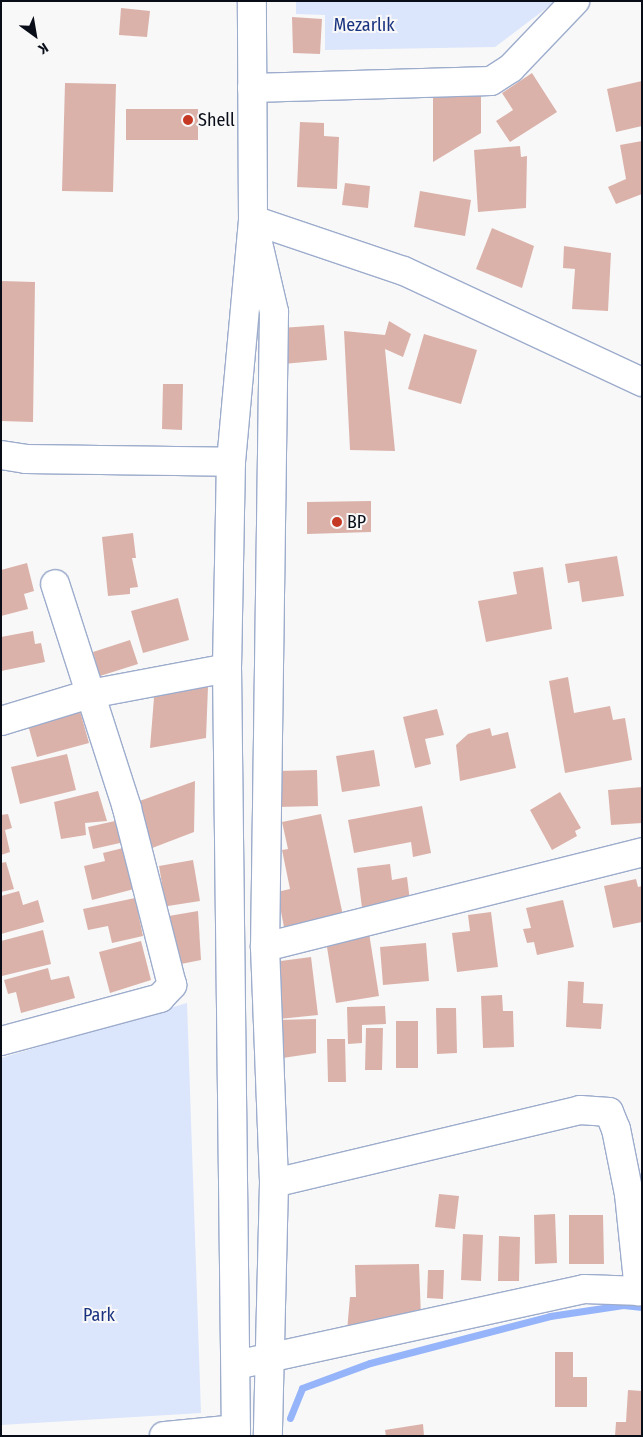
<!DOCTYPE html>
<meta charset="utf-8">
<style>
body{margin:0}
#map{position:relative;width:643px;height:1437px;overflow:hidden;background:#f8f8f8;font-family:"Fira Sans Condensed",sans-serif}
div>[style]{position:absolute}
[style*='--x']{left:calc(var(--x)*1px);top:calc(var(--y)*1px);width:calc(var(--w)*1px);rotate:calc(var(--a)*1deg)}
.green>*{inset:0;background:#dbe5fb}
.stream>*{height:7px;margin:-3.5px;padding:0 3.5px;transform-origin:3.5px;border-radius:3.5px;background:#96b4f9}
.building>*{inset:0;background:#dbb2aa}
.roads{filter:drop-shadow(1px 0 #9daccc) drop-shadow(-1px 0 #9daccc) drop-shadow(0 1px #9daccc) drop-shadow(0 -1px #9daccc)}
.street>*{height:28px;margin:-14px;padding:0 14px;transform-origin:14px;border-radius:14px;background:#fff}
.secondary>*{height:28px;margin:-14px;padding:0 14px;transform-origin:14px;border-radius:14px;background:#fff}
.dots>*{width:14px;height:14px;translate:-50% -50%;box-sizing:border-box;border:2px solid #f8f8f8;border-radius:50%}
span{translate:-50% -50%;white-space:nowrap;text-align:center;line-height:1.15;-webkit-text-stroke:4px #f8f8f8;paint-order:stroke}
.park-label{font-size:18px;color:#1a3380}
.poi-label{font-size:18px;color:#090d18}
.left{translate:0 -50%;text-align:left}
.frame{position:absolute;inset:0;border:2px solid #090d18;pointer-events:none}
.north{position:absolute;left:10px;top:10px;width:50px;height:50px;-webkit-text-stroke:4px #f8f8f8;paint-order:stroke;rotate:148deg;font-size:14px;font-weight:700;line-height:20px;text-align:center;color:#090d18}
.north::after{content:'';display:block;margin:auto;width:18px;height:22px;background:#090d18;clip-path:polygon(50% 0,100% 100%,50% 72%,0 100%)}
</style>
<div id="map">
<div class="green">
<i style="clip-path:polygon(296px 1px,556px 1px,495px 47px,325px 50px,325px 15px,296px 14px)"></i>
<i style="clip-path:polygon(187px 1003px,201px 1413px,1px 1425px,1px 1058px)"></i>
</div>
<div class="stream">
<i style="--x:290;--y:1418;--w:32;--a:-68"></i>
<i style="--x:302;--y:1388;--w:72;--a:-20.2"></i>
<i style="--x:370;--y:1363;--w:186;--a:-14.6"></i>
<i style="--x:550;--y:1316;--w:74;--a:-8.6"></i>
<i style="--x:623;--y:1305;--w:19;--a:6"></i>
</div>
<div class="building">
<i style="clip-path:polygon(121px 8px,150px 11px,147px 37px,119px 35px)"></i>
<i style="clip-path:polygon(292px 17px,322px 19px,320px 54px,293px 53px)"></i>
<i style="clip-path:polygon(532px 73px,557px 112px,510px 142px,496px 121px,513px 110px,502px 93px)"></i>
<i style="clip-path:polygon(642px 81px,642px 126px,616px 132px,607px 89px)"></i>
<i style="clip-path:polygon(65px 83px,116px 84px,113px 192px,62px 191px)"></i>
<i style="clip-path:polygon(433px 95px,481px 95px,481px 133px,433px 162px)"></i>
<i style="clip-path:polygon(126px 109px,198px 109px,198px 140px,126px 140px)"></i>
<i style="clip-path:polygon(300px 122px,324px 123px,324px 136px,339px 137px,337px 189px,297px 187px)"></i>
<i style="clip-path:polygon(642px 141px,642px 194px,616px 204px,608px 187px,626px 179px,620px 145px)"></i>
<i style="clip-path:polygon(520px 146px,521px 157px,527px 156px,526px 208px,478px 212px,474px 150px)"></i>
<i style="clip-path:polygon(345px 183px,370px 186px,368px 208px,342px 205px)"></i>
<i style="clip-path:polygon(420px 191px,471px 200px,465px 236px,414px 227px)"></i>
<i style="clip-path:polygon(492px 228px,534px 246px,522px 288px,476px 269px)"></i>
<i style="clip-path:polygon(564px 246px,611px 253px,608px 311px,572px 309px,575px 269px,563px 268px)"></i>
<i style="clip-path:polygon(1px 281px,35px 282px,33px 422px,1px 421px)"></i>
<i style="clip-path:polygon(389px 321px,411px 334px,403px 357px,385px 349px,395px 451px,350px 450px,344px 331px,385px 335px)"></i>
<i style="clip-path:polygon(324px 325px,327px 360px,283px 364px,281px 328px)"></i>
<i style="clip-path:polygon(424px 334px,477px 350px,461px 404px,408px 389px)"></i>
<i style="clip-path:polygon(163px 384px,183px 384px,182px 430px,162px 429px)"></i>
<i style="clip-path:polygon(371px 501px,371px 532px,307px 534px,307px 502px)"></i>
<i style="clip-path:polygon(133px 533px,136px 558px,132px 558px,138px 587px,130px 588px,130px 594px,108px 596px,102px 537px)"></i>
<i style="clip-path:polygon(617px 556px,624px 596px,582px 602px,579px 581px,568px 583px,565px 564px)"></i>
<i style="clip-path:polygon(27px 563px,34px 591px,24px 594px,28px 609px,1px 616px,1px 570px)"></i>
<i style="clip-path:polygon(543px 567px,552px 629px,486px 642px,478px 601px,517px 594px,513px 572px)"></i>
<i style="clip-path:polygon(178px 598px,189px 640px,143px 653px,131px 611px)"></i>
<i style="clip-path:polygon(33px 631px,35px 644px,41px 643px,45px 662px,1px 671px,1px 637px)"></i>
<i style="clip-path:polygon(130px 640px,138px 664px,100px 676px,93px 652px)"></i>
<i style="clip-path:polygon(568px 677px,574px 713px,610px 706px,613px 720px,625px 718px,632px 760px,565px 773px,549px 681px)"></i>
<i style="clip-path:polygon(155px 685px,177px 690px,208px 687px,206px 738px,150px 748px)"></i>
<i style="clip-path:polygon(78px 704px,89px 743px,37px 757px,26px 718px)"></i>
<i style="clip-path:polygon(437px 709px,444px 735px,425px 739px,431px 764px,415px 768px,403px 717px)"></i>
<i style="clip-path:polygon(490px 728px,492px 736px,508px 732px,516px 768px,460px 781px,456px 745px,468px 734px)"></i>
<i style="clip-path:polygon(374px 750px,380px 786px,342px 792px,336px 756px)"></i>
<i style="clip-path:polygon(67px 754px,76px 790px,20px 804px,11px 767px)"></i>
<i style="clip-path:polygon(317px 770px,318px 806px,278px 807px,278px 771px)"></i>
<i style="clip-path:polygon(195px 781px,194px 832px,147px 850px,134px 803px)"></i>
<i style="clip-path:polygon(642px 787px,642px 823px,611px 825px,608px 790px)"></i>
<i style="clip-path:polygon(98px 791px,107px 821px,85px 823px,86px 835px,61px 839px,54px 802px)"></i>
<i style="clip-path:polygon(560px 792px,581px 828px,575px 831px,577px 836px,552px 850px,530px 810px)"></i>
<i style="clip-path:polygon(422px 806px,431px 853px,413px 857px,411px 842px,354px 853px,348px 820px)"></i>
<i style="clip-path:polygon(8px 814px,12px 828px,5px 830px,10px 852px,1px 855px,1px 815px)"></i>
<i style="clip-path:polygon(321px 814px,344px 920px,285px 932px,277px 892px,290px 889px,282px 850px,288px 849px,282px 822px)"></i>
<i style="clip-path:polygon(124px 819px,129px 841px,93px 849px,88px 827px)"></i>
<i style="clip-path:polygon(127px 847px,138px 888px,92px 900px,84px 866px,105px 861px,103px 853px)"></i>
<i style="clip-path:polygon(193px 860px,200px 901px,155px 908px,152px 891px,163px 890px,159px 866px)"></i>
<i style="clip-path:polygon(6px 862px,14px 889px,1px 892px,1px 863px)"></i>
<i style="clip-path:polygon(390px 864px,392px 880px,407px 877px,410px 901px,362px 908px,357px 868px)"></i>
<i style="clip-path:polygon(636px 879px,638px 887px,642px 886px,642px 922px,613px 928px,604px 886px)"></i>
<i style="clip-path:polygon(19px 891px,23px 905px,38px 900px,44px 922px,1px 934px,1px 896px)"></i>
<i style="clip-path:polygon(135px 898px,143px 936px,112px 943px,108px 926px,88px 930px,83px 909px)"></i>
<i style="clip-path:polygon(563px 900px,574px 947px,537px 955px,534px 942px,527px 943px,523px 929px,531px 928px,526px 908px)"></i>
<i style="clip-path:polygon(198px 911px,201px 960px,171px 966px,157px 918px)"></i>
<i style="clip-path:polygon(491px 912px,498px 967px,457px 972px,452px 933px,470px 931px,468px 915px)"></i>
<i style="clip-path:polygon(43px 930px,51px 964px,2px 976px,1px 941px)"></i>
<i style="clip-path:polygon(369px 933px,379px 996px,336px 1003px,326px 941px)"></i>
<i style="clip-path:polygon(141px 941px,151px 980px,110px 993px,99px 952px)"></i>
<i style="clip-path:polygon(426px 943px,429px 981px,383px 985px,380px 947px)"></i>
<i style="clip-path:polygon(311px 957px,318px 1015px,279px 1019px,273px 962px)"></i>
<i style="clip-path:polygon(48px 968px,51px 980px,69px 976px,75px 998px,21px 1013px,16px 992px,8px 994px,4px 980px)"></i>
<i style="clip-path:polygon(568px 981px,584px 982px,583px 1003px,603px 1004px,601px 1029px,566px 1027px)"></i>
<i style="clip-path:polygon(502px 995px,503px 1011px,513px 1011px,514px 1047px,483px 1048px,481px 996px)"></i>
<i style="clip-path:polygon(385px 1006px,386px 1024px,362px 1025px,362px 1043px,348px 1044px,347px 1007px)"></i>
<i style="clip-path:polygon(436px 1008px,456px 1008px,457px 1053px,437px 1054px)"></i>
<i style="clip-path:polygon(316px 1019px,316px 1053px,276px 1059px,276px 1020px)"></i>
<i style="clip-path:polygon(396px 1021px,418px 1021px,418px 1068px,396px 1068px)"></i>
<i style="clip-path:polygon(366px 1028px,383px 1028px,382px 1070px,365px 1070px)"></i>
<i style="clip-path:polygon(327px 1039px,345px 1039px,346px 1082px,328px 1082px)"></i>
<i style="clip-path:polygon(439px 1194px,459px 1196px,455px 1229px,435px 1227px)"></i>
<i style="clip-path:polygon(555px 1214px,557px 1263px,535px 1264px,534px 1215px)"></i>
<i style="clip-path:polygon(569px 1215px,603px 1215px,604px 1264px,569px 1264px)"></i>
<i style="clip-path:polygon(463px 1234px,483px 1235px,481px 1281px,461px 1280px)"></i>
<i style="clip-path:polygon(499px 1236px,520px 1237px,519px 1281px,498px 1281px)"></i>
<i style="clip-path:polygon(419px 1264px,421px 1317px,347px 1331px,350px 1297px,356px 1297px,355px 1265px)"></i>
<i style="clip-path:polygon(428px 1270px,444px 1270px,443px 1299px,427px 1298px)"></i>
<i style="clip-path:polygon(555px 1352px,573px 1352px,573px 1377px,587px 1377px,587px 1407px,555px 1407px)"></i>
<i style="clip-path:polygon(628px 1390px,642px 1391px,642px 1436px,615px 1436px,616px 1422px,626px 1422px)"></i>
<i style="clip-path:polygon(423px 1424px,424px 1436px,386px 1436px,385px 1430px)"></i>
</div>
<div class="roads">
<div class="street">
<i style="--x:252;--y:88;--w:239;--a:-1.7"></i>
<i style="--x:491;--y:81;--w:24;--a:-33"></i>
<i style="--x:511;--y:68;--w:93;--a:-46.3"></i>
<i style="--x:1;--y:455;--w:25;--a:9"></i>
<i style="--x:26;--y:459;--w:205;--a:0.8"></i>
<i style="--x:1;--y:721;--w:93;--a:-16.9"></i>
<i style="--x:90;--y:694;--w:139;--a:-10.7"></i>
<i style="--x:265;--y:947;--w:389;--a:-14.1"></i>
<i style="--x:1;--y:1041;--w:165;--a:-15.1"></i>
<i style="--x:160;--y:998;--w:18;--a:-47"></i>
<i style="--x:172;--y:985;--w:183;--a:-104.3"></i>
<i style="--x:127;--y:808;--w:235;--a:-107.8"></i>
<i style="--x:274;--y:1183;--w:315;--a:-13.4"></i>
<i style="--x:580;--y:1110;--w:29;--a:4"></i>
<i style="--x:609;--y:1112;--w:18;--a:68"></i>
<i style="--x:616;--y:1129;--w:66;--a:78.7"></i>
<i style="--x:629;--y:1194;--w:98;--a:84.1"></i>
<i style="--x:236;--y:1365;--w:356;--a:-12.3"></i>
<i style="--x:584;--y:1289;--w:58;--a:2"></i>
<i style="--x:164;--y:1436;--w:72;--a:-5.6"></i>
</div>
<div class="secondary">
<i style="--x:253;--y:220;--w:159;--a:18.7"></i>
<i style="--x:404;--y:271;--w:263;--a:25"></i>
<i style="--x:258;--y:243;--w:71;--a:76.9"></i>
<i style="--x:274;--y:312;--w:635;--a:90.81"></i>
<i style="--x:265;--y:947;--w:236;--a:87.8"></i>
<i style="--x:274;--y:1183;--w:253;--a:91.4"></i>
<i style="--x:236;--y:1436;--w:768;--a:-90.67"></i>
<i style="--x:227;--y:668;--w:206;--a:-88.9"></i>
<i style="--x:231;--y:462;--w:243;--a:-84.8"></i>
<i style="--x:253;--y:220;--w:219;--a:-90.3"></i>
</div>
</div>
<div class="dots">
<i style="left:188px;top:120px;background:#c43824"></i>
<i style="left:337px;top:522px;background:#c43824"></i>
</div>
<div class="park-label">
<span style="left:364px;top:25px">Mezarlık</span>
<span style="left:99px;top:1315px">Park</span>
</div>
<div class="poi-label">
<span class="left" style="left:198px;top:120px">Shell</span>
<span class="left" style="left:347px;top:522px">BP</span>
</div>
<div class="frame"></div>
<div class="north">K</div>
</div>
